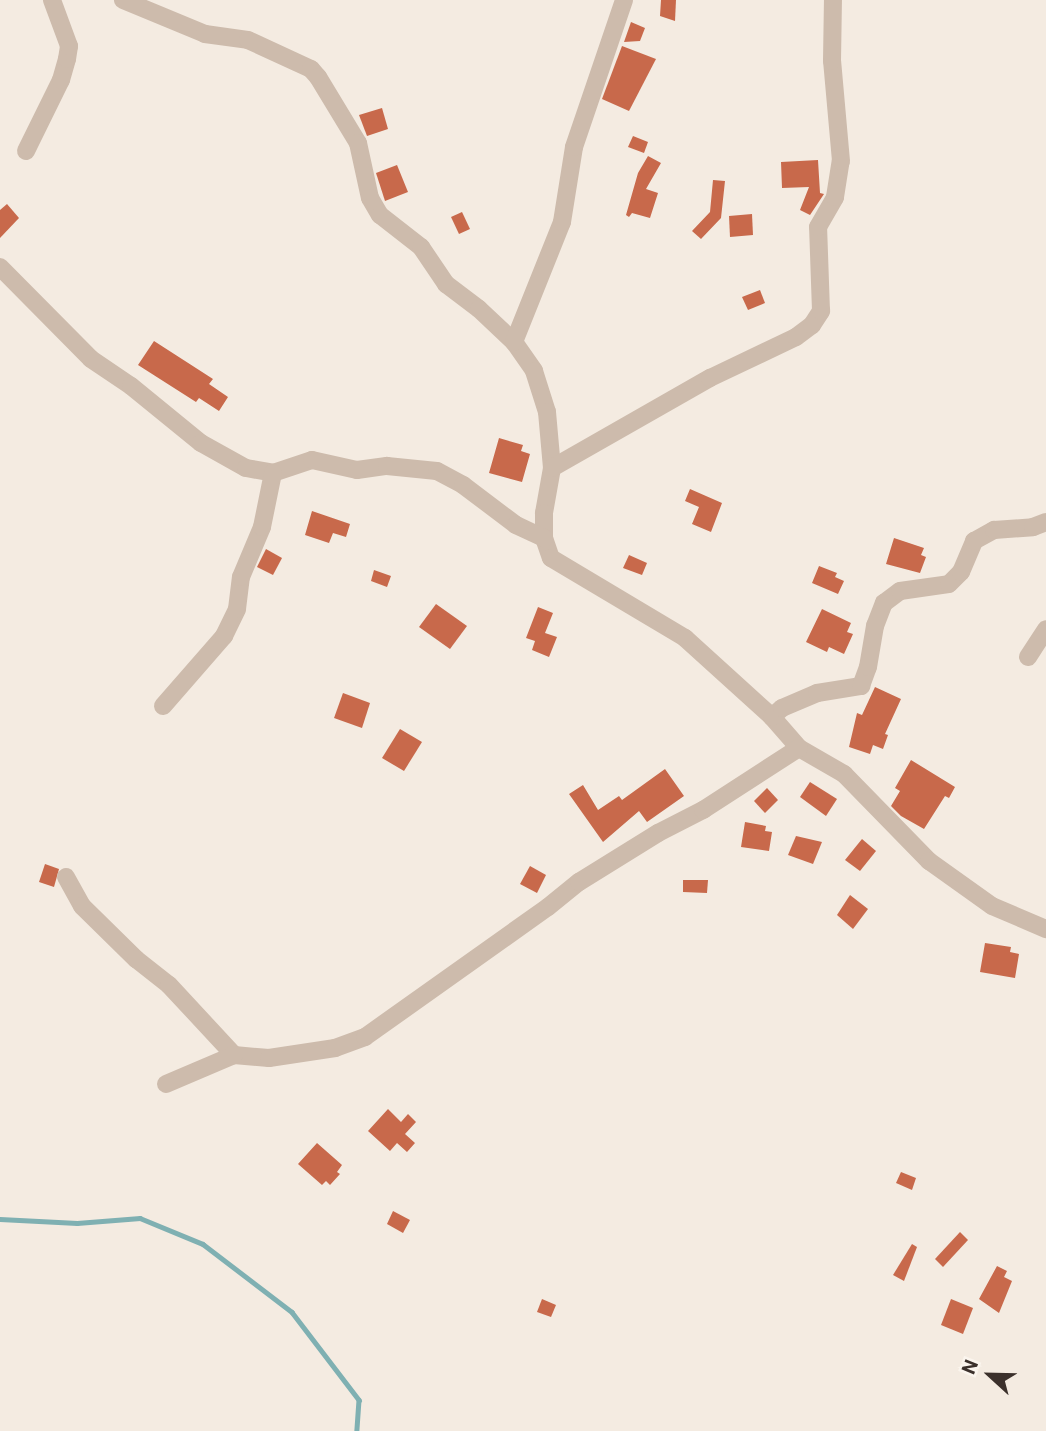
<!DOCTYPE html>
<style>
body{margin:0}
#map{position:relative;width:1046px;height:1431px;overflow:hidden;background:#f4ebe1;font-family:Roboto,sans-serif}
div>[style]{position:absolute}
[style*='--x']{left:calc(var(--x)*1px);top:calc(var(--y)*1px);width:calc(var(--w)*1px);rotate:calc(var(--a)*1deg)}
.stream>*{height:4.5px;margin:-2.25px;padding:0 2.25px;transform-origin:2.25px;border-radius:2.25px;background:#7fb0b2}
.building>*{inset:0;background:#c8694b}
.minor>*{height:18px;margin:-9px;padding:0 9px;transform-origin:9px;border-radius:9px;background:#cdbbac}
span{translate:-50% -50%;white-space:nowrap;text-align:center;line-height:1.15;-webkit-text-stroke:7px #fbf5ee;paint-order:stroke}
.north{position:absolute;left:955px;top:1340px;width:70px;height:70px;-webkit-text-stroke:5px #fbf5ee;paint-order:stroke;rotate:292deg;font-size:19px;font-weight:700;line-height:28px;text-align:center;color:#3b302b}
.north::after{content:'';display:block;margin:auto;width:24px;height:32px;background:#3b302b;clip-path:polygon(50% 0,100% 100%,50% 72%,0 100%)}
</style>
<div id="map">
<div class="stream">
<i style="--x:0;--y:1219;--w:77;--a:3"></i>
<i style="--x:77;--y:1223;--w:63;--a:-4.5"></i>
<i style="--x:140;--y:1218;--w:68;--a:22.4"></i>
<i style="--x:203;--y:1244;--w:112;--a:37.4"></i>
<i style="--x:292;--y:1312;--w:111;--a:52.7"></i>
<i style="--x:359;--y:1400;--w:31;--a:94"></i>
</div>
<div class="building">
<i style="clip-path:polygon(661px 0,676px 0,675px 21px,660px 16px)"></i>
<i style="clip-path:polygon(631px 22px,645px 28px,640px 41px,624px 42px)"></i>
<i style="clip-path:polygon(622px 46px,656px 59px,629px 111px,602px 99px)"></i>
<i style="clip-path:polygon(382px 108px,388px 129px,367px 136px,359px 115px)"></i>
<i style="clip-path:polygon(633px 136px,648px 142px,644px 153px,628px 147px)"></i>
<i style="clip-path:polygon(648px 156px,661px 163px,646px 189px,658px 193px,650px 218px,632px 213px,629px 217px,626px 215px,638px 173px)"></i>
<i style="clip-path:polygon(818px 160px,820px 193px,824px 194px,810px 215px,800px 210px,809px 187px,782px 188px,781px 162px)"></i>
<i style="clip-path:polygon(397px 165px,408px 192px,385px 201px,376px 173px)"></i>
<i style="clip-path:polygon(713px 180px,725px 181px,721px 218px,701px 239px,692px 231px,710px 212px)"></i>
<i style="clip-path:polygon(7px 204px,19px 218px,0 238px,0 210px)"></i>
<i style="clip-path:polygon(462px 212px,470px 229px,459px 234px,451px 217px)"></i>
<i style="clip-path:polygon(752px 214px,753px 235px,730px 237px,729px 216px)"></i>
<i style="clip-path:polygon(760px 290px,765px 303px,748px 310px,742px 297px)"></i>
<i style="clip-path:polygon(154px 341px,213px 379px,209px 384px,228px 397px,219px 411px,199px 398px,196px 402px,138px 365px)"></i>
<i style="clip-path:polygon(499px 438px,523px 445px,521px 451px,530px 454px,522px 482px,489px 473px)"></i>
<i style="clip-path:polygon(690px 489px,722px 503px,711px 532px,692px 524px,699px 507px,685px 501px)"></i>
<i style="clip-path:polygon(312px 511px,350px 524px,346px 537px,333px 533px,329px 543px,305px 535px)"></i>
<i style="clip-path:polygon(894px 538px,924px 548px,921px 555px,926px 557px,920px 573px,886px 564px)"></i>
<i style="clip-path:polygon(266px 549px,282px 558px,273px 575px,257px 567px)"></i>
<i style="clip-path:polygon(629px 555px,647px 563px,642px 575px,623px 568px)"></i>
<i style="clip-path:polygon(819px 566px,837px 573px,835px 577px,844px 581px,838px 594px,812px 583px)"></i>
<i style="clip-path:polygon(374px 570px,391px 576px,387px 587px,371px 581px)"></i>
<i style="clip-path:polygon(436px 604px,467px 626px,450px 649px,419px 627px)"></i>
<i style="clip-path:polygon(538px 607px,553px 613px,545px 633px,557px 637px,549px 657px,532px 650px,535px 641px,526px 638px)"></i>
<i style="clip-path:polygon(822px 609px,851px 623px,847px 632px,853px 634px,844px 654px,829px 647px,827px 652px,806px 642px)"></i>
<i style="clip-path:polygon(875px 687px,901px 699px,885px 734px,888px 735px,883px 749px,873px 745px,870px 754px,849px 747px,857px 713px,862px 715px)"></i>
<i style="clip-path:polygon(343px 693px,370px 703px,362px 728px,334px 718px)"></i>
<i style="clip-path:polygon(400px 729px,422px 742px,404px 771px,382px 758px)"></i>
<i style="clip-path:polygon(911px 760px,955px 787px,949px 798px,945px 796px,924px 829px,901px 816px,891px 806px,900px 791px,895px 788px)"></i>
<i style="clip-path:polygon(665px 769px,684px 796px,647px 822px,639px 811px,603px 842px,569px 794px,583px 785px,598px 810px,619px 796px,622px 800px)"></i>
<i style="clip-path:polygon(810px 782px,837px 799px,826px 816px,800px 797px)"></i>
<i style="clip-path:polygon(767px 788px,778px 800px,765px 813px,754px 801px)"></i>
<i style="clip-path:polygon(745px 822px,766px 826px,765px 831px,772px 832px,769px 851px,741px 847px)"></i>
<i style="clip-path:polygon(796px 836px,822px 842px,813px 864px,788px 855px)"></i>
<i style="clip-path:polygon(862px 839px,876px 851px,860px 871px,845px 860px)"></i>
<i style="clip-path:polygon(45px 864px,59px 869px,54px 887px,39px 882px)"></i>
<i style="clip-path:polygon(530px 866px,546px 875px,537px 893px,520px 884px)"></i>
<i style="clip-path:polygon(683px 880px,708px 880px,707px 893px,683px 892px)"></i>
<i style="clip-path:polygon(850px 895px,868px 909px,853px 929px,837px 915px)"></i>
<i style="clip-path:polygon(985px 943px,1011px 947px,1010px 952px,1019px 954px,1015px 978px,980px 972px)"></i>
<i style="clip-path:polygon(388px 1109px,401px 1122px,408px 1114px,416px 1122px,405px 1134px,415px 1143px,407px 1152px,397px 1143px,390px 1151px,368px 1131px)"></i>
<i style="clip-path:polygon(317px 1143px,342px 1165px,337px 1172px,340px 1174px,330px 1185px,326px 1181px,322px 1185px,298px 1164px)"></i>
<i style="clip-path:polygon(901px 1172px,916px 1178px,912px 1190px,896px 1183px)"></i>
<i style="clip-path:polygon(393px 1211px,410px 1220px,403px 1233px,387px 1224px)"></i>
<i style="clip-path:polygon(960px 1232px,968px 1240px,943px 1267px,935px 1259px)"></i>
<i style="clip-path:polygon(912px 1244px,917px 1247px,904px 1281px,893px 1275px)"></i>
<i style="clip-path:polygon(997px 1266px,1007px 1271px,1004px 1277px,1012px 1281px,999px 1313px,979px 1299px)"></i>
<i style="clip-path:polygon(542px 1299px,556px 1305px,551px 1317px,537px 1312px)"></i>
<i style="clip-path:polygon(951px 1299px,973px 1308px,963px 1334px,941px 1325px)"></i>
</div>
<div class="minor">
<i style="--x:123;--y:0;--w:89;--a:22.5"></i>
<i style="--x:205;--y:34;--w:43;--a:7.9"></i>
<i style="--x:248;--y:40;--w:69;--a:24.7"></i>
<i style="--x:311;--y:69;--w:11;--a:49"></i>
<i style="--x:318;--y:77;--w:77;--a:58.8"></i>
<i style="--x:358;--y:143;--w:56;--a:77.7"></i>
<i style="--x:370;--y:198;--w:20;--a:60"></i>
<i style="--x:380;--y:215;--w:52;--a:38"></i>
<i style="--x:421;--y:247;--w:45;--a:56"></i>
<i style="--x:446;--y:284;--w:41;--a:37.1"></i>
<i style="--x:479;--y:309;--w:48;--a:43.3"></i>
<i style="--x:514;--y:342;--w:35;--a:55"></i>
<i style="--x:534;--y:371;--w:43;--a:72.4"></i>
<i style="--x:547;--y:412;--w:56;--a:84.9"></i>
<i style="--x:552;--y:468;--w:46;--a:100.1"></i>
<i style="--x:544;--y:513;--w:25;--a:90"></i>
<i style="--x:544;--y:538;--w:21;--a:71"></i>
<i style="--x:551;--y:558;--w:156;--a:30.8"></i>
<i style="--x:685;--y:638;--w:118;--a:42.2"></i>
<i style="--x:772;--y:717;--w:41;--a:48.9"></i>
<i style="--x:799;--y:748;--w:52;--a:30"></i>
<i style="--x:844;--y:774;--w:122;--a:45.7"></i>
<i style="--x:929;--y:861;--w:77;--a:35.5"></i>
<i style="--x:992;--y:906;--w:59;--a:23.1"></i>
<i style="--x:26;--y:151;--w:79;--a:-63.8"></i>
<i style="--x:61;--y:80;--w:22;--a:-74"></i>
<i style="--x:67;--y:59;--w:13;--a:-81"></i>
<i style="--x:69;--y:46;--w:49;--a:-110.3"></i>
<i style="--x:0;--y:267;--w:129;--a:45.3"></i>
<i style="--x:91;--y:359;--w:48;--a:34"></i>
<i style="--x:131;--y:386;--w:90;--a:39.2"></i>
<i style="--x:201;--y:443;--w:51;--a:29.1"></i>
<i style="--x:246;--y:468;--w:27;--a:10"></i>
<i style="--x:273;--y:473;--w:41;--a:-18.4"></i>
<i style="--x:312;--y:460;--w:46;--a:12.5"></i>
<i style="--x:357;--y:470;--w:30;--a:-8"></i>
<i style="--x:387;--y:466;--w:50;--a:5.7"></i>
<i style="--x:437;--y:471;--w:30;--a:28"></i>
<i style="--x:463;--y:485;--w:66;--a:37"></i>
<i style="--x:516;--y:525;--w:31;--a:25"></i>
<i style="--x:514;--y:342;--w:129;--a:-68.2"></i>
<i style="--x:562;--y:222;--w:76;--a:-80.9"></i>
<i style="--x:574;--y:147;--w:155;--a:-71.2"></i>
<i style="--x:552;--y:468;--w:182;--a:-29.7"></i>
<i style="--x:710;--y:378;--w:95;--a:-25.5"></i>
<i style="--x:796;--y:337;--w:20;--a:-37"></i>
<i style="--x:812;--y:325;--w:17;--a:-57"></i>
<i style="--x:821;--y:311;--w:84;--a:-92"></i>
<i style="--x:818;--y:227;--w:34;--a:-60"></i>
<i style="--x:835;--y:197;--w:36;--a:-81"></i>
<i style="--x:841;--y:161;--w:100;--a:-95.1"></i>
<i style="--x:832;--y:61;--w:61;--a:-89.1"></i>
<i style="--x:1028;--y:657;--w:33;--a:-57"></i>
<i style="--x:163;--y:706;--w:93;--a:-48.9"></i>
<i style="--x:224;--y:636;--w:30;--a:-64"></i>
<i style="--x:237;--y:609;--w:32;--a:-83"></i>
<i style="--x:241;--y:577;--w:54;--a:-67.2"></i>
<i style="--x:262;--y:527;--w:55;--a:-78.5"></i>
<i style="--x:772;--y:717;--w:13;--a:-42"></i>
<i style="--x:782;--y:708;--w:38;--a:-23"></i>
<i style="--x:817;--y:693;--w:45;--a:-9"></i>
<i style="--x:861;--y:686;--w:20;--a:-70"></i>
<i style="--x:868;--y:667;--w:42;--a:-80.3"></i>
<i style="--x:875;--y:626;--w:25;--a:-69"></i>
<i style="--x:884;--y:603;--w:20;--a:-37"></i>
<i style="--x:900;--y:591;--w:49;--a:-8.1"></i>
<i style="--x:949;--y:584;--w:17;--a:-45"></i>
<i style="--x:961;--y:572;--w:34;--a:-67"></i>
<i style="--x:974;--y:541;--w:23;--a:-29"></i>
<i style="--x:994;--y:530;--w:39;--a:-4"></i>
<i style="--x:1033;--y:527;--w:14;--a:-21"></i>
<i style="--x:66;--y:877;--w:33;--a:61"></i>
<i style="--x:82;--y:906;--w:76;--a:44.5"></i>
<i style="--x:136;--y:959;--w:42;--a:38.2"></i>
<i style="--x:169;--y:985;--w:96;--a:47.1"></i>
<i style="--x:234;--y:1055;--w:35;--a:5"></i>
<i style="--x:269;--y:1058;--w:67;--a:-8.6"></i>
<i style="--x:335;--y:1048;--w:32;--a:-20"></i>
<i style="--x:365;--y:1037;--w:224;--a:-35.4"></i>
<i style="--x:548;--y:907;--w:40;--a:-39"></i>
<i style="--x:579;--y:882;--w:93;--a:-31.8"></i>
<i style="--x:658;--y:833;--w:51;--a:-27.1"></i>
<i style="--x:703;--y:810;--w:114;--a:-32.9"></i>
<i style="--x:166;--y:1084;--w:74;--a:-23.1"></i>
</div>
<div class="north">N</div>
</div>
